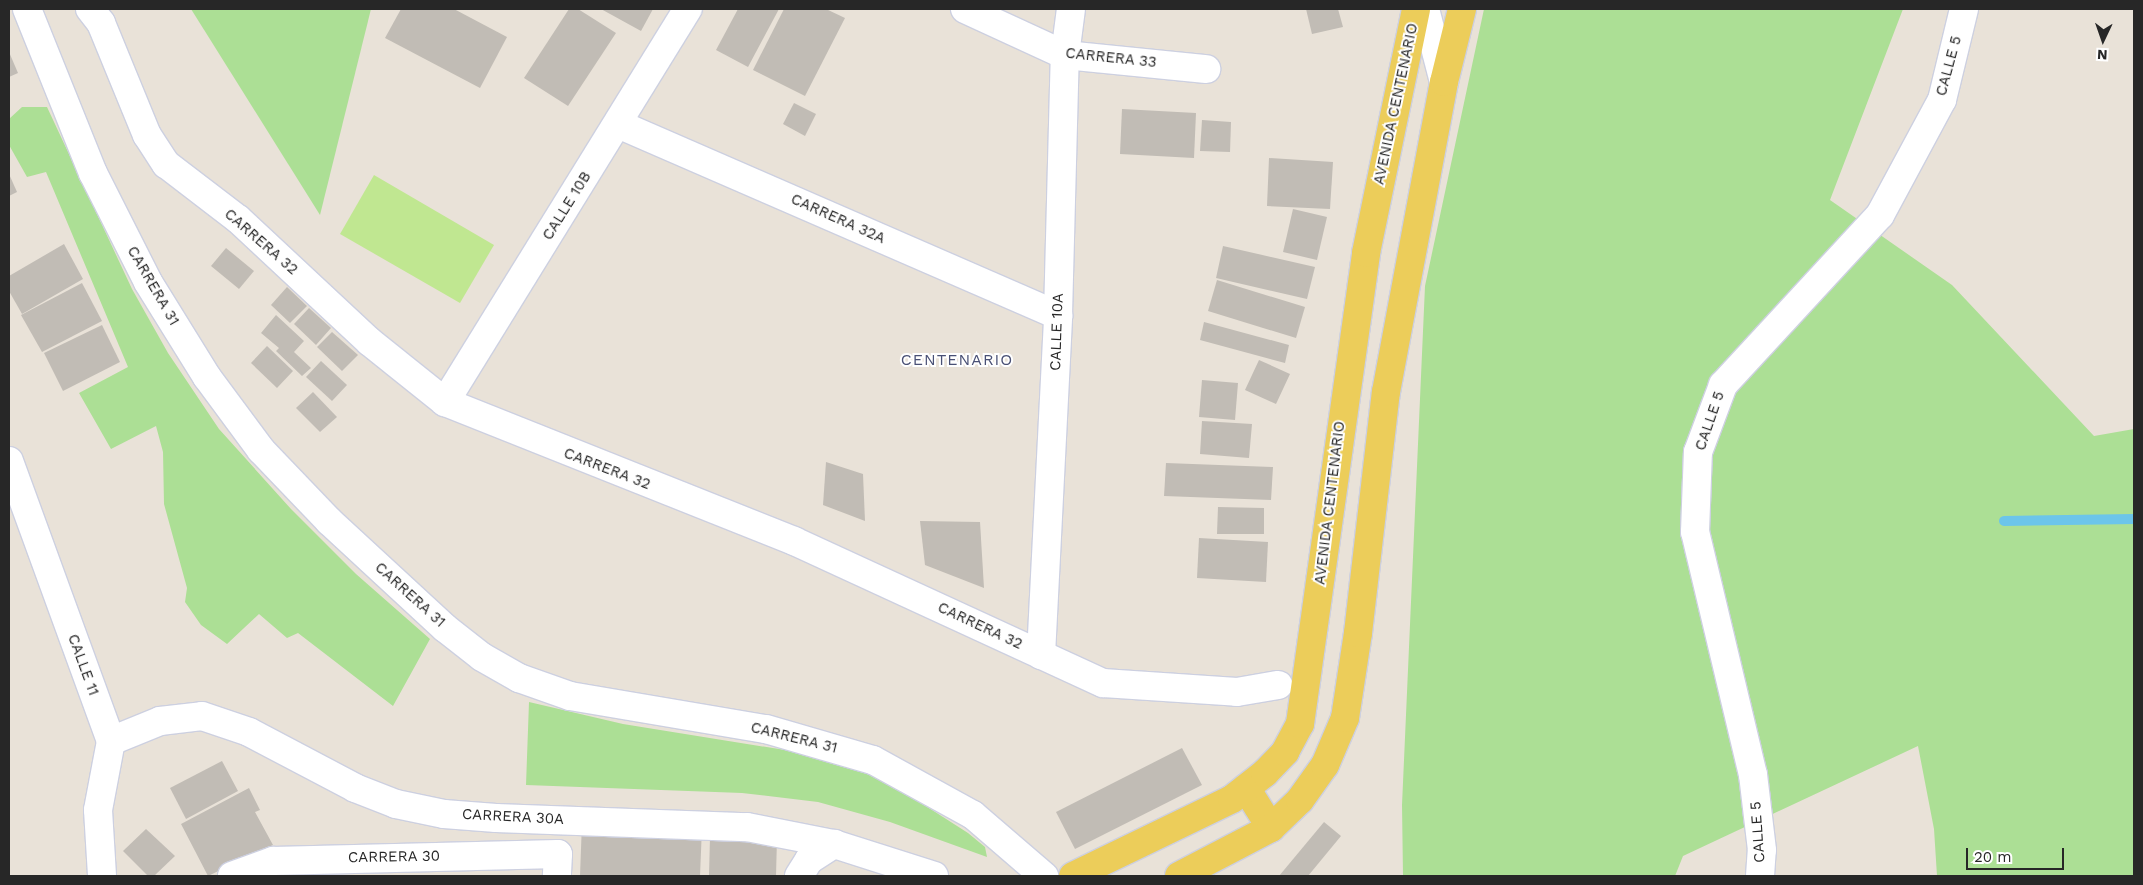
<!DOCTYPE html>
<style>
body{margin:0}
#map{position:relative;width:2143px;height:885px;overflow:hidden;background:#e9e2d8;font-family:"Work Sans",sans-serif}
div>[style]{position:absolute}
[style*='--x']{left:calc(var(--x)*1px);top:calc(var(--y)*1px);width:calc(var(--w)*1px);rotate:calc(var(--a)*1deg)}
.green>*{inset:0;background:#acdf95}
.pitch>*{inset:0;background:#c0e791}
.stream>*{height:10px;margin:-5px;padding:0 5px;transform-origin:5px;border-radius:5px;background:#6cc5ea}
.building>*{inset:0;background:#c1bcb5}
.roads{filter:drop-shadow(1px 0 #cdd0e0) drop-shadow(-1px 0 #cdd0e0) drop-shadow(0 1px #cdd0e0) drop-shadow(0 -1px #cdd0e0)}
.minor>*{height:28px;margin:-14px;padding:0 14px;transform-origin:14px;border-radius:14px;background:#fff}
.major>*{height:28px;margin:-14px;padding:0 14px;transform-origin:14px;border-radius:14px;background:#eccd5a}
span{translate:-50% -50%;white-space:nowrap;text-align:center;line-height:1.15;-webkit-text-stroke:4px #fff;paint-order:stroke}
.street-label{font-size:15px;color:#272727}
.neighbourhood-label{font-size:16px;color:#495075;letter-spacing:1px}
.frame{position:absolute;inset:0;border:10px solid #272727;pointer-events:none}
.north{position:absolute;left:2078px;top:15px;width:50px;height:50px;-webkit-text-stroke:4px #fff;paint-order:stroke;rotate:183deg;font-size:14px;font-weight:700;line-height:20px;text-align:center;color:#272727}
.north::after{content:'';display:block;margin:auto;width:18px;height:22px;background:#272727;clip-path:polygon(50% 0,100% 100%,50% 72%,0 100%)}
.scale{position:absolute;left:1966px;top:848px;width:98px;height:22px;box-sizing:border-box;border:2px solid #272727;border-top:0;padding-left:6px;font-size:15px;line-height:18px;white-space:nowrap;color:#272727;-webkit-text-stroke:4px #fff;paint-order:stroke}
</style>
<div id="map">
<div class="green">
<i style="clip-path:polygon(191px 9px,371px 9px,320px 215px)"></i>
<i style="clip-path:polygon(1484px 9px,1903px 9px,1830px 200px,1952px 285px,2094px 436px,2134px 429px,2134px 876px,1937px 876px,1934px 829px,1918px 746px,1683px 856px,1675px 876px,1403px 876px,1402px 805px,1425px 286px)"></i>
<i style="clip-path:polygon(22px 107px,47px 107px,132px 289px,168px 353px,219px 429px,291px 509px,356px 574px,430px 639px,393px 706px,298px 633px,287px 638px,259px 614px,227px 644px,201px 625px,185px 602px,187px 588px,164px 504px,163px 452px,156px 426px,111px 449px,79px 393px,128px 367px,46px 172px,27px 177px,9px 145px,9px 119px)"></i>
<i style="clip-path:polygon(529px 702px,623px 724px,816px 755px,879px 776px,968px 833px,985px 847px,987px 857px,890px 822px,818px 802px,742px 793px,526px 785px)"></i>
</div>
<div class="pitch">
<i style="clip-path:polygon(374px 175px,494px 245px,460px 303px,340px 234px)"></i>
</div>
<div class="stream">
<i style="--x:2004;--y:521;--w:130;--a:-0.9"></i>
</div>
<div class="building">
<i style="clip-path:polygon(401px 9px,454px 9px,507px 37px,480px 88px,385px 38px)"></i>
<i style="clip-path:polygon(569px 9px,578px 9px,616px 33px,568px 106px,524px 78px)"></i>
<i style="clip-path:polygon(601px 9px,653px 9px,641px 31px)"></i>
<i style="clip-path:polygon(738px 9px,779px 9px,748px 67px,716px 50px)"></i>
<i style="clip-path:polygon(784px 9px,826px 9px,845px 18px,805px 96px,753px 70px)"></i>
<i style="clip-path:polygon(1306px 9px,1338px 9px,1343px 27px,1312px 34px)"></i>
<i style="clip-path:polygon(9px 52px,18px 73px,9px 77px)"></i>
<i style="clip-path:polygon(794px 103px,816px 114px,805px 136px,783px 124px)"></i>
<i style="clip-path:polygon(1122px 109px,1196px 113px,1194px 158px,1120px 154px)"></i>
<i style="clip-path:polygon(1202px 120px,1231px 122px,1230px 152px,1200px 151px)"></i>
<i style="clip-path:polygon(1269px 158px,1333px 162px,1330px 209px,1267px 206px)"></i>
<i style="clip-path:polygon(9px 174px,17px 192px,9px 196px)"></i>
<i style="clip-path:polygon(1293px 209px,1327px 217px,1317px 260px,1283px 252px)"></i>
<i style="clip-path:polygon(64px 244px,83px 279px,22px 314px,9px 291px,9px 276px)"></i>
<i style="clip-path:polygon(1223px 246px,1315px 267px,1307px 299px,1216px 278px)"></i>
<i style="clip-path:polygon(226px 248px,254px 271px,239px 289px,211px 266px)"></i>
<i style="clip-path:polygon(1217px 280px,1305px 307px,1296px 338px,1208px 311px)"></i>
<i style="clip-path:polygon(82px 283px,102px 321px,42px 352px,21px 315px)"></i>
<i style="clip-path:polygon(287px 287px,307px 306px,290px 323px,271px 305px)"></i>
<i style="clip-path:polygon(309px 308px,331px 328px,316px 345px,294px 324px)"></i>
<i style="clip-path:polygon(276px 315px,304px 341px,294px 352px,311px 368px,302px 376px,276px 351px,279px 348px,261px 333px)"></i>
<i style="clip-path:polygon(1204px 322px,1289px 345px,1285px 363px,1200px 340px)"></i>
<i style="clip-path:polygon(102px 325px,120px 362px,63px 391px,44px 353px)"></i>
<i style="clip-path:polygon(332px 332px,358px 355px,342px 371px,317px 347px)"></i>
<i style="clip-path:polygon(267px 346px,293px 371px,277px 388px,251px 363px)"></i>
<i style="clip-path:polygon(1259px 360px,1290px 374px,1276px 404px,1245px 390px)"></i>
<i style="clip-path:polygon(321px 361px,347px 385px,332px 401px,306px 377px)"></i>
<i style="clip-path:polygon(1202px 380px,1238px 383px,1235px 420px,1199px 417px)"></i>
<i style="clip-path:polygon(313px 392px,337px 417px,320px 432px,296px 408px)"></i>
<i style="clip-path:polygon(1202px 421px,1252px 424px,1249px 458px,1200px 454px)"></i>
<i style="clip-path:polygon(826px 462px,863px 474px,865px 521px,823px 505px)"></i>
<i style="clip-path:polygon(1166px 463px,1273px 467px,1271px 500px,1164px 496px)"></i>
<i style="clip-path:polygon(1218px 507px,1264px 508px,1264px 534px,1217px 534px)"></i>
<i style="clip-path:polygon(920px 521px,980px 522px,984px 588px,925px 565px)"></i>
<i style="clip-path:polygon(1199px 538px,1268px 542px,1266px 582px,1197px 578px)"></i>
<i style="clip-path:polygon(1182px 748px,1202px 785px,1075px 849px,1056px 812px)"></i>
<i style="clip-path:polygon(222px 761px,238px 791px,186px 819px,170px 788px)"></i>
<i style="clip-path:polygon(249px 788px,260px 810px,255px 812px,273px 845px,208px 876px,181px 824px)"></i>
<i style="clip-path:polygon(582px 822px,702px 827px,700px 876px,580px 876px)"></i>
<i style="clip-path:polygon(1324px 822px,1341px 836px,1308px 876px,1279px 876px)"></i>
<i style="clip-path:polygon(146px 829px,175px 856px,154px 876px,148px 876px,123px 851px)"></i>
<i style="clip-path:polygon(710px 837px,777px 838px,776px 876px,709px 876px)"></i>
</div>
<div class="roads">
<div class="minor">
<i style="--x:27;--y:9;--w:177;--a:68.1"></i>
<i style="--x:93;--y:173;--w:122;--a:63.2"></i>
<i style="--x:148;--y:282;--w:112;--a:58.2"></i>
<i style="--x:207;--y:377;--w:91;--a:53.5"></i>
<i style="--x:261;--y:450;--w:98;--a:46.2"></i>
<i style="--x:329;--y:521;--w:158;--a:42.7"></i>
<i style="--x:445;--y:628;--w:47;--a:38.1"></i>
<i style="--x:482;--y:657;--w:43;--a:29.6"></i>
<i style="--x:519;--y:678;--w:54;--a:19.4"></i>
<i style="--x:570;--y:696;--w:199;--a:9.6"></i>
<i style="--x:766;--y:729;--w:111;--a:16.2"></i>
<i style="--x:873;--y:760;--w:114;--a:28.8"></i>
<i style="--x:973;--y:815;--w:94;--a:40.7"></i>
<i style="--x:90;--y:9;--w:18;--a:52"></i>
<i style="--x:101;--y:23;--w:121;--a:67.7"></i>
<i style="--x:147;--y:135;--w:35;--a:57"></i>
<i style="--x:166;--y:164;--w:91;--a:37.4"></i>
<i style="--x:238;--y:219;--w:180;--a:43"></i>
<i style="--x:370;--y:342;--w:96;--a:38.7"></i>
<i style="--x:445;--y:402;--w:376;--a:21.7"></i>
<i style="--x:794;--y:541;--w:340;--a:24.7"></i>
<i style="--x:1103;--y:683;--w:134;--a:3.8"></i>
<i style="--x:1237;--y:692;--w:42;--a:-9.7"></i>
<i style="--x:965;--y:9;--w:110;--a:24.7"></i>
<i style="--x:1065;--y:55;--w:142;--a:5.7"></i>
<i style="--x:1425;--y:9;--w:75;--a:75.4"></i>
<i style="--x:618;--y:124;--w:480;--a:23.5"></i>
<i style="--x:445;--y:402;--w:462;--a:-58.3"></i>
<i style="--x:9;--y:461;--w:298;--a:70"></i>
<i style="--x:111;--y:741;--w:70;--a:100.7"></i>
<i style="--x:98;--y:810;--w:66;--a:86.5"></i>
<i style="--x:1041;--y:655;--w:340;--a:-87.1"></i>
<i style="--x:1058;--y:315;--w:260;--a:-88.5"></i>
<i style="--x:1065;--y:55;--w:46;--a:-82.6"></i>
<i style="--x:111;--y:741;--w:53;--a:-22.2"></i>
<i style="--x:160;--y:721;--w:42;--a:-6.8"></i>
<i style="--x:202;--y:716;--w:50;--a:18.8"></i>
<i style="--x:249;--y:732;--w:120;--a:27.8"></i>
<i style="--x:355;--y:788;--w:44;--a:21.3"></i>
<i style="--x:396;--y:804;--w:49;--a:11.8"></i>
<i style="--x:444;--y:814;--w:52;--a:4.4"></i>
<i style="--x:496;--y:818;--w:251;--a:2.1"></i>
<i style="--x:747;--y:827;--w:89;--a:11.1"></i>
<i style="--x:834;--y:844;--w:105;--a:17.7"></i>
<i style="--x:232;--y:876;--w:44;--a:-20.1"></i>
<i style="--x:273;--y:861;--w:285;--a:-1.4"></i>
<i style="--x:558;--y:854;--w:22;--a:93"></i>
<i style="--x:799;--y:876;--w:19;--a:-58"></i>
<i style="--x:809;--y:860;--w:30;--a:-33"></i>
<i style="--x:1760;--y:876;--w:26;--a:-86"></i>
<i style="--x:1762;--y:850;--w:76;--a:-96.8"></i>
<i style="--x:1753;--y:775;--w:250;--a:-103.4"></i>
<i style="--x:1695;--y:532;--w:80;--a:-87.9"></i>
<i style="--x:1698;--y:452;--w:72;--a:-69.5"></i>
<i style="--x:1723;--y:385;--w:231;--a:-47.3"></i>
<i style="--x:1880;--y:215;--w:131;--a:-61.7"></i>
<i style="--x:1942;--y:100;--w:94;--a:-76.4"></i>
</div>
<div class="major">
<i style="--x:1246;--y:788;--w:47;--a:58"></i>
<i style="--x:1073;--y:876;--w:177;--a:-25.8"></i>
<i style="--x:1232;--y:799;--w:42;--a:-38.2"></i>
<i style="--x:1265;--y:773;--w:29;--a:-46"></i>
<i style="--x:1285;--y:752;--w:32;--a:-62"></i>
<i style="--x:1300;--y:724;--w:476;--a:-82"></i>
<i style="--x:1366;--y:253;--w:249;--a:-78.4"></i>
<i style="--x:1179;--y:876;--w:104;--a:-27.6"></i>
<i style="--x:1271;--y:828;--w:40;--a:-44"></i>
<i style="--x:1300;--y:800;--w:43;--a:-54.5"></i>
<i style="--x:1325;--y:765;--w:51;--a:-66.9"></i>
<i style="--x:1345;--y:718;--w:86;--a:-81.3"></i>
<i style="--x:1358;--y:633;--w:243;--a:-83.4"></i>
<i style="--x:1386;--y:392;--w:315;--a:-79.4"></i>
<i style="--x:1444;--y:82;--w:75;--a:-76.1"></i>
</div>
</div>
<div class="street-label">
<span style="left:1111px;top:58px;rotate:6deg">CARRERA 33</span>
<span style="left:1949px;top:66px;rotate:-75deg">CALLE 5</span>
<span style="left:1396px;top:104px;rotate:-78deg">AVENIDA CENTENARIO</span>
<span style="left:567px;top:206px;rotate:-58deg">CALLE 10B</span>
<span style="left:838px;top:219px;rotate:24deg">CARRERA 32A</span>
<span style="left:261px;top:242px;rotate:41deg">CARRERA 32</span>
<span style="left:153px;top:286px;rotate:60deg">CARRERA 31</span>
<span style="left:1057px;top:332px;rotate:-88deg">CALLE 10A</span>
<span style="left:1710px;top:421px;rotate:-71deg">CALLE 5</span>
<span style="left:607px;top:469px;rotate:21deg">CARRERA 32</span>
<span style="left:1330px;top:503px;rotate:-83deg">AVENIDA CENTENARIO</span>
<span style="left:410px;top:595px;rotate:42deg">CARRERA 31</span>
<span style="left:980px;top:626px;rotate:25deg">CARRERA 32</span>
<span style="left:83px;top:665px;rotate:70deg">CALLE 11</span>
<span style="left:794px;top:738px;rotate:14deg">CARRERA 31</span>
<span style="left:513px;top:817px;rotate:3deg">CARRERA 30A</span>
<span style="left:1758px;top:832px;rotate:-94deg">CALLE 5</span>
<span style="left:394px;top:857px;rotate:-1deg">CARRERA 30</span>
</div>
<div class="neighbourhood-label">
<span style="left:957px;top:360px">CENTENARIO</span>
</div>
<div class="frame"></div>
<div class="north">N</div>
<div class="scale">20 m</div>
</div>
